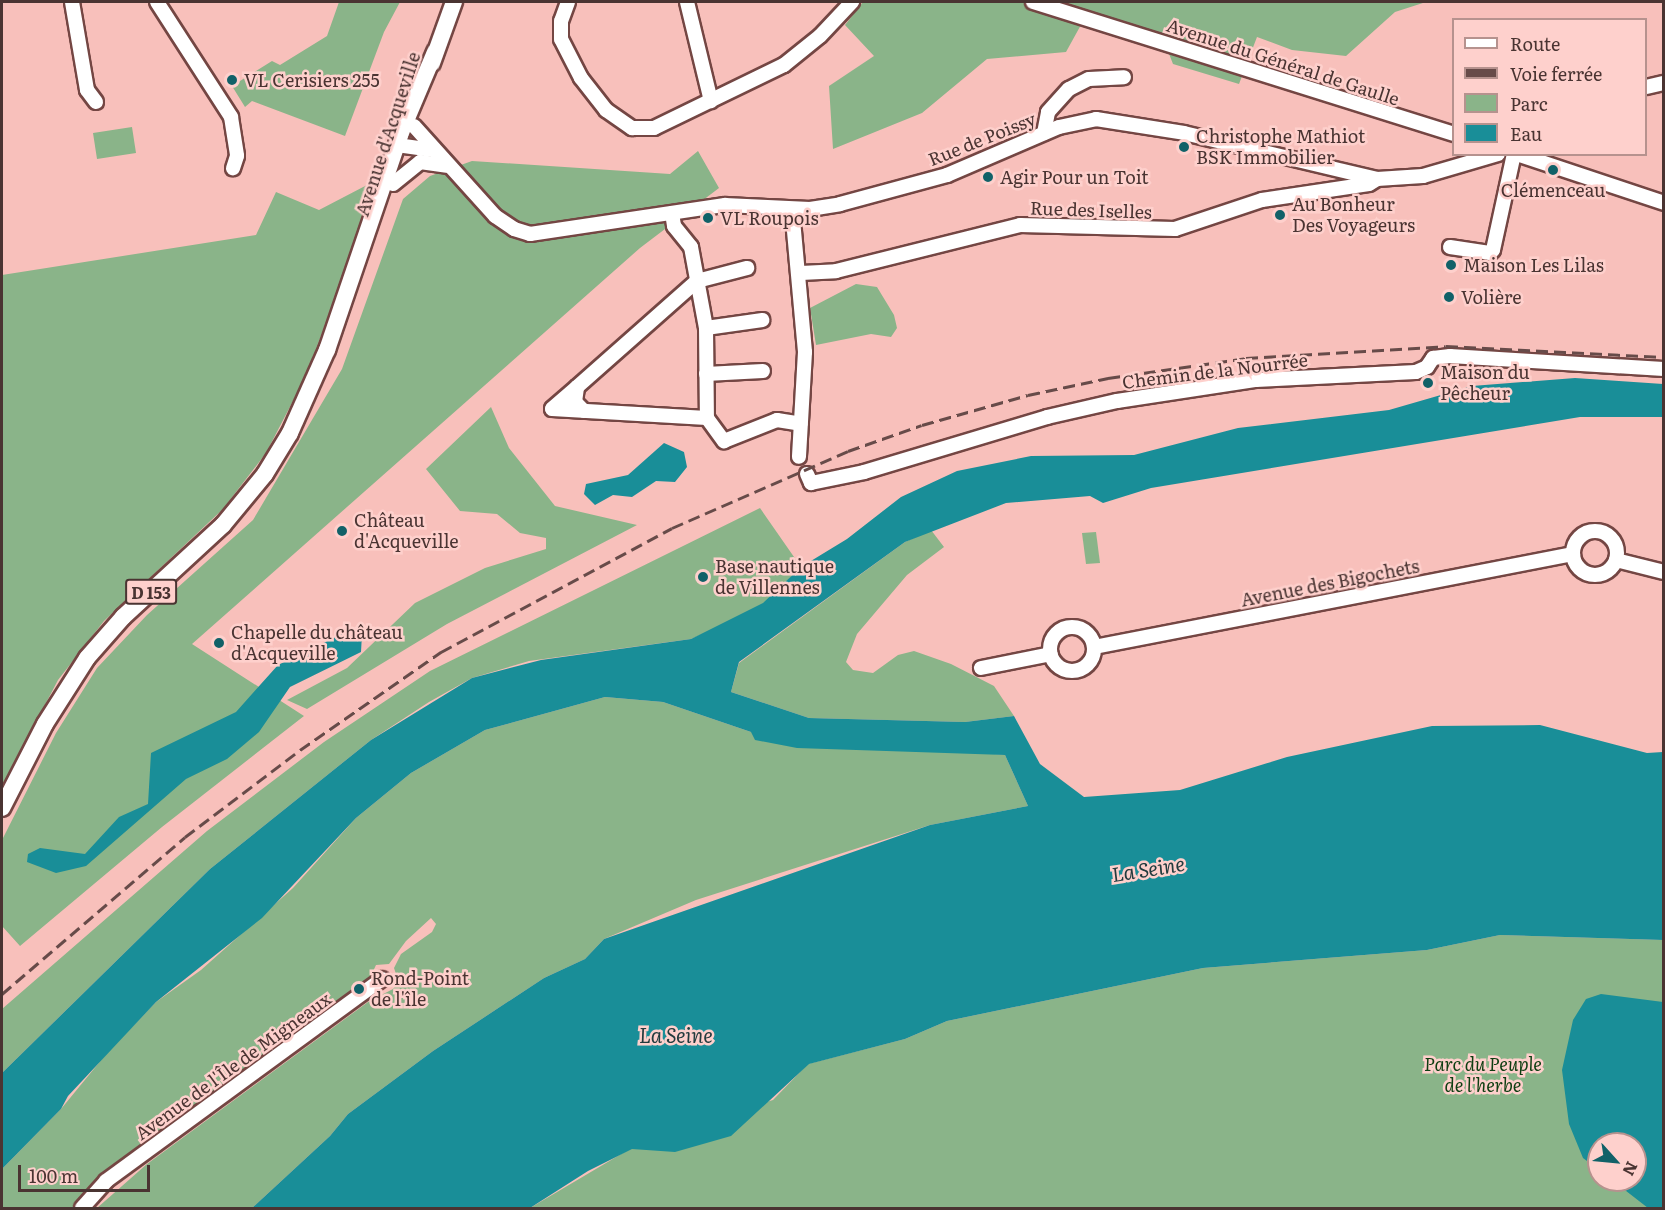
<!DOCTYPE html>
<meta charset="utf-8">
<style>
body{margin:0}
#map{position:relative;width:1665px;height:1210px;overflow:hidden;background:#f8c0bb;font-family:Literata,serif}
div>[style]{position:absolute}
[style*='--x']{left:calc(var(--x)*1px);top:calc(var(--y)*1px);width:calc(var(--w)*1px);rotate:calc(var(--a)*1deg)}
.green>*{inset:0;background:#8ab489}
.water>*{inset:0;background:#198e98}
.roads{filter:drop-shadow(2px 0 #744643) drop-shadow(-2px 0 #744643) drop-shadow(0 2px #744643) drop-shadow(0 -2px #744643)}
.minor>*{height:14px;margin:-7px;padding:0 7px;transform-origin:7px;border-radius:7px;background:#fff}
.minor>.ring{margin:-7px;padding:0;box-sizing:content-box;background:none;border:14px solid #fff;border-radius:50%}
.major>*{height:16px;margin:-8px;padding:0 8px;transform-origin:8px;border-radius:8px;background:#fff}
.rail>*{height:3px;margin-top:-1.5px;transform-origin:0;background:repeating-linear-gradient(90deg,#674b49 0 12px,transparent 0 18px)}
.dots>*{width:16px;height:16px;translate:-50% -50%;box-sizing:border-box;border:3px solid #fed0cc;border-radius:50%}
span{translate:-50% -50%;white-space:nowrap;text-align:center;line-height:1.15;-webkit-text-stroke:5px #fed0cc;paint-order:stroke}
.shield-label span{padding:2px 4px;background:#fed0cc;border:2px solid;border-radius:4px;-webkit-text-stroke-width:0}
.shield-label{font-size:16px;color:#4a3432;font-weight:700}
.street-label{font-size:18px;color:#4a3432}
.poi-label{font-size:18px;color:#4a3432}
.left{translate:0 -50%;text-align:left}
.park-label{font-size:18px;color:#0d3e11;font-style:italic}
.water-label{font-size:20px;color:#233b3e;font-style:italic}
.frame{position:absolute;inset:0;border:3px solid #4a3432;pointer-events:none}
.legend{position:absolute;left:1452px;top:18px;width:195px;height:138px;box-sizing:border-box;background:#fed0cc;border:2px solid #b6928e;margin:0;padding:8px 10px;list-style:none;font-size:18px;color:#4a3432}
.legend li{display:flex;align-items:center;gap:12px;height:30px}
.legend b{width:30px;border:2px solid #b6928e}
.north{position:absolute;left:1587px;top:1132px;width:60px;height:60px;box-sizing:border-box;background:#fed0cc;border:2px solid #b6928e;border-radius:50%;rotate:117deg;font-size:16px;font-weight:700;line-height:24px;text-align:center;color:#4a3432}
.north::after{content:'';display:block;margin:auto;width:21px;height:27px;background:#116168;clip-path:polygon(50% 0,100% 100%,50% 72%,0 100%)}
.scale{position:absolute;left:18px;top:1165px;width:132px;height:27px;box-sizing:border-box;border:3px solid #4a3432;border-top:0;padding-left:8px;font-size:18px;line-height:21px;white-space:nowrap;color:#4a3432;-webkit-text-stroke:4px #fed0cc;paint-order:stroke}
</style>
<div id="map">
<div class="green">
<i style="clip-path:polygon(339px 2px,400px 2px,384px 32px,345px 136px,252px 101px,245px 107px,232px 86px,272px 61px,280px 65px,327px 36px)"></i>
<i style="clip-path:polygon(863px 2px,1426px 2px,1395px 12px,1346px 56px,1292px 50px,1257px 37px,1239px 84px,1173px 64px,1164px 41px,1082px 23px,1066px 52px,987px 59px,922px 113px,833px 149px,829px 86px,874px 56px,845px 25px)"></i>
<i style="clip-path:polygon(132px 127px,136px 153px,97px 159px,93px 133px)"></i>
<i style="clip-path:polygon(698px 151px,719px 188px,640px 248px,192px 644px,304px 716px,162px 827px,20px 946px,2px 926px,2px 840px,56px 733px,97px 668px,147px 615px,253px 520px,342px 369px,403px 199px,430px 176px,472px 161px,670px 174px)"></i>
<i style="clip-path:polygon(367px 185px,372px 193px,308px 372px,266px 453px,223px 509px,104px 621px,58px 680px,2px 787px,2px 275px,256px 235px,276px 192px,319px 210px)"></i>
<i style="clip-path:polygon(856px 284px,877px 287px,894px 315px,897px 328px,891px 337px,871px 334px,816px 345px,810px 308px)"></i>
<i style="clip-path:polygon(491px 407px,509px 448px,555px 506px,637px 525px,447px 624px,307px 709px,287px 700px,347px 668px,415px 603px,485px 568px,546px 549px,546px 538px,520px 533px,497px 514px,460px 511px,426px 469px)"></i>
<i style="clip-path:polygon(760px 508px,801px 567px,756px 611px,691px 639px,529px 661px,472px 678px,429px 702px,371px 740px,210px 869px,2px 1073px,2px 1009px,207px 831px,324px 742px,430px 671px)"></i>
<i style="clip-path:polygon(931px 530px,944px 547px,907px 575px,857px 634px,846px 662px,853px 670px,873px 673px,898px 655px,914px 651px,951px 664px,994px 686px,1014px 716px,965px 722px,809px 718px,731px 692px,739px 663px,905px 542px)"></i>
<i style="clip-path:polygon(1096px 532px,1100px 563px,1086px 564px,1082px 533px)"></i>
<i style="clip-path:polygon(605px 697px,663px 702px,751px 732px,1005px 755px,1028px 806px,930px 825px,696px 900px,604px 939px,585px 959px,544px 978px,433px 1051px,348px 1114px,330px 1136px,252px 1208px,97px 1208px,147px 1164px,368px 1002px,393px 989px,398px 980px,394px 968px,401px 954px,432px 932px,436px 924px,431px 918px,406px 941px,389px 964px,376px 965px,369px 980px,122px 1161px,73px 1208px,2px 1208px,2px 1169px,61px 1109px,107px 1053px,156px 1002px,201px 970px,293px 888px,356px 818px,411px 773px,485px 730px)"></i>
<i style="clip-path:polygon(evenodd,1500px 935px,1663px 940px,1663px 1208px,530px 1208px,655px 1134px,773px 1100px,808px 1064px,905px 1039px,947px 1021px,1203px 968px,1427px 950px,1500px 935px,1599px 1144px,1635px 1144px,1635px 1180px,1599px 1180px,1599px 1144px)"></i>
</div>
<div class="water">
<i style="clip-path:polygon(1575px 378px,1663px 384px,1663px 417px,1580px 417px,1151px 488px,1103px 503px,1090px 496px,1006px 503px,905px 542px,739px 662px,731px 692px,809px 718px,965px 722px,1014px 716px,1040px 764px,1084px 797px,1180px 790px,1287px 757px,1432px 726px,1540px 725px,1647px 753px,1663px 752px,1663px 940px,1500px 935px,1427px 950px,1203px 968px,947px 1021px,905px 1039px,809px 1064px,731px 1136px,675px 1152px,632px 1149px,588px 1171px,530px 1208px,252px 1208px,330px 1136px,348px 1114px,433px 1051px,544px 978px,585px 959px,604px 939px,930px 825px,1028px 806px,1005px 755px,797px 748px,755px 740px,751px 732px,663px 702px,605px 697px,485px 730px,411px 773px,356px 818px,262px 918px,156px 1002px,68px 1096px,61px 1109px,2px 1169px,2px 1073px,210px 869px,371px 740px,472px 678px,541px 660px,691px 639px,763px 603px,801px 567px,847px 539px,901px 497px,957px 471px,1031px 456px,1134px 455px,1238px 428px,1389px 410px,1472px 386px)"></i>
<i style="clip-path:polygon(664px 443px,684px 452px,687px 467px,675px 482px,656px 481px,632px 497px,613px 495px,595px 505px,584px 494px,586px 484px,628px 475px)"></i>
<i style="clip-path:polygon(348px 631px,362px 634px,361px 652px,290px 687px,259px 732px,227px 759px,186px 779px,86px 866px,56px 873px,27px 862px,28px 854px,40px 848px,85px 854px,119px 817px,148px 804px,151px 753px,236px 712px,278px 665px)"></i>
<i style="clip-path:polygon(1601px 994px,1663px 1002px,1663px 1208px,1648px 1208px,1612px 1180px,1635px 1180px,1635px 1144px,1599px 1144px,1599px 1170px,1583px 1158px,1569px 1124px,1562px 1070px,1573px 1020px,1586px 999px)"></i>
</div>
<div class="roads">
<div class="minor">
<i style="--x:72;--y:2;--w:89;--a:80.3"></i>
<i style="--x:87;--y:90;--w:15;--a:53"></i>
<i style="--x:157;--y:2;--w:137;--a:57.2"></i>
<i style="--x:231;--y:117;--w:39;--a:81"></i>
<i style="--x:237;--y:156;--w:13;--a:108"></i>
<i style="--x:568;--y:2;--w:20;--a:110"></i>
<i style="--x:561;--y:21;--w:18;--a:90"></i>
<i style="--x:561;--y:39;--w:44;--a:62.9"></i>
<i style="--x:581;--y:78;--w:41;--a:52"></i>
<i style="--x:606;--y:110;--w:32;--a:35"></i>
<i style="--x:632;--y:128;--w:22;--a:0"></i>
<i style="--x:654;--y:128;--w:144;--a:-25.9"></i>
<i style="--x:784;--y:65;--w:46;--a:-38.9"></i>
<i style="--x:820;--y:36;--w:47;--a:-46.7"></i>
<i style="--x:687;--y:2;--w:102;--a:76.4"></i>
<i style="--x:1033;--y:2;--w:441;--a:17.4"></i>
<i style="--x:1646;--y:87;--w:18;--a:-13"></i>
<i style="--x:414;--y:126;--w:121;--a:48"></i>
<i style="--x:495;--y:216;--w:23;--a:34"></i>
<i style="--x:514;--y:229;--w:17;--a:17"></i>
<i style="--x:530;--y:234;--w:197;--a:-8.5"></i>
<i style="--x:725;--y:205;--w:85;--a:2.7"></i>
<i style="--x:810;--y:209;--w:30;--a:-9"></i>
<i style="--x:840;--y:204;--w:111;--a:-15.2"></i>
<i style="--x:947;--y:175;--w:122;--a:-23.2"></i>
<i style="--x:1059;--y:127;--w:38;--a:-12"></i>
<i style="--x:1096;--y:119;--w:89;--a:9"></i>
<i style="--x:1184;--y:133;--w:198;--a:13.4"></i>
<i style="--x:1377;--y:179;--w:46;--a:-3.7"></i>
<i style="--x:1423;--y:176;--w:78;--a:-16.3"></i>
<i style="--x:1044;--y:133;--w:21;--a:-79"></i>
<i style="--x:1048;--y:112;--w:31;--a:-48"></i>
<i style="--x:1069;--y:89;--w:22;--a:-27"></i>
<i style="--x:1089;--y:79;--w:35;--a:-3"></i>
<i style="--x:397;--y:145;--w:36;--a:8"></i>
<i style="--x:1517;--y:154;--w:155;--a:18.4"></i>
<i style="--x:393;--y:184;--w:35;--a:-39"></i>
<i style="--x:420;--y:162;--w:27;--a:8"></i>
<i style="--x:792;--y:209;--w:144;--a:84.8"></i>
<i style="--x:805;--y:352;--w:105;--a:93.3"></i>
<i style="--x:672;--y:213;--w:13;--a:81"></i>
<i style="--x:674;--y:226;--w:27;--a:51"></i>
<i style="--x:691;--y:247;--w:82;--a:79.5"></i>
<i style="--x:706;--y:328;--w:90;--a:89.4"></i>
<i style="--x:1450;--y:247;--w:40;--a:8.5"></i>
<i style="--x:1490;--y:253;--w:4;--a:-45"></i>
<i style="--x:1493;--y:250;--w:98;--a:-77.7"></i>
<i style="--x:801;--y:273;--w:35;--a:-3"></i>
<i style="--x:836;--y:271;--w:190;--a:-14"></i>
<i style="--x:1020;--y:225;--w:155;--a:1.5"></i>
<i style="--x:1175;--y:229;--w:92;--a:-18.4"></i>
<i style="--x:1262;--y:200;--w:108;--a:-8.5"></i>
<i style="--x:1369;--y:184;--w:9;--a:-32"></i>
<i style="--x:706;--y:328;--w:57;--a:-8.1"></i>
<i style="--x:706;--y:374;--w:57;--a:-3"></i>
<i style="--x:577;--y:387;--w:33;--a:139"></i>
<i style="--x:552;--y:409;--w:155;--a:3.3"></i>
<i style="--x:584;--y:411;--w:13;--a:-135"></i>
<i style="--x:575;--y:402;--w:15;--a:-82"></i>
<i style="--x:577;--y:387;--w:160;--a:-41.5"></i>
<i style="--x:697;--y:281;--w:52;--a:-14.6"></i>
<i style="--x:707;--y:418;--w:29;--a:54"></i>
<i style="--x:724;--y:441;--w:57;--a:-21.6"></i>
<i style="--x:777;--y:420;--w:24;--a:9"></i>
<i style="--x:807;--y:474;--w:10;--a:66"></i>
<i style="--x:811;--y:483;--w:54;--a:-11.7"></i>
<i style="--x:864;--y:472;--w:191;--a:-16.7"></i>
<i style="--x:1047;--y:417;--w:72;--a:-12.9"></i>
<i style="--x:1117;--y:401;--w:141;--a:-8.6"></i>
<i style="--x:1256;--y:380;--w:160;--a:-2.9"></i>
<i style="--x:1416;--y:372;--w:12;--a:-24"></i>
<i style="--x:1427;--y:367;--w:11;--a:-56"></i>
<i style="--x:1433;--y:358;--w:17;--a:-7"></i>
<i style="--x:1450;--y:356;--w:214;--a:3.5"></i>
<i class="ring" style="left:1573px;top:531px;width:30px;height:30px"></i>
<i style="--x:1616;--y:560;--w:49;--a:14"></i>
<i class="ring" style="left:1050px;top:627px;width:30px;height:30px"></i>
<i style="--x:1094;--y:647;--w:488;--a:-11"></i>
<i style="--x:981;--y:668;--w:71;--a:-11.3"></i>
<i style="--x:82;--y:1208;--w:36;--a:-48"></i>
<i style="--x:106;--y:1181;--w:342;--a:-36.2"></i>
</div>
<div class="major">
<i style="--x:432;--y:63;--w:65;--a:-70.2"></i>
<i style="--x:2;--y:808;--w:94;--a:-62.9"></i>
<i style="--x:45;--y:724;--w:78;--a:-57.5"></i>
<i style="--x:87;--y:658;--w:55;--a:-48.7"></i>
<i style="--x:123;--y:617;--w:136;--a:-42.6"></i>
<i style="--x:223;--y:525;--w:66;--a:-50.5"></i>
<i style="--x:265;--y:474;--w:48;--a:-58.6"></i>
<i style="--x:290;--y:433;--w:91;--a:-66"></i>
<i style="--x:327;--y:350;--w:227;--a:-71.2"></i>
<i style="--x:400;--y:135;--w:90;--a:-67.1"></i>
</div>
</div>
<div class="rail">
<i style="--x:2;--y:994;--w:241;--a:-40.6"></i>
<i style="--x:185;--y:837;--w:144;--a:-37.1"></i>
<i style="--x:300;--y:750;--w:172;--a:-34.8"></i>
<i style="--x:441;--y:652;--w:262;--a:-28.2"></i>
<i style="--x:672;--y:528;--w:192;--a:-23.6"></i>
<i style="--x:848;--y:451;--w:78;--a:-19.4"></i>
<i style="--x:922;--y:425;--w:110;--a:-15.8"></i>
<i style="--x:1028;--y:395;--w:82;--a:-12"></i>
<i style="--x:1108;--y:378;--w:139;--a:-8.2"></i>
<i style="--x:1246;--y:358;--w:200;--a:-3.4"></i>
<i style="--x:1446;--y:346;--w:218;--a:2.9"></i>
</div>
<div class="dots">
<i style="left:232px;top:80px;background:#116168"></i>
<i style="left:1184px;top:147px;background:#116168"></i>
<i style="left:1553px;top:170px;background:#116168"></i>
<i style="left:988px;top:177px;background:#116168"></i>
<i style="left:1280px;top:215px;background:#116168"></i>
<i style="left:708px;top:218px;background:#116168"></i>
<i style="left:1451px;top:265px;background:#116168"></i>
<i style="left:1449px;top:297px;background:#116168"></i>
<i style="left:1428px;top:383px;background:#116168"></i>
<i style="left:342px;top:531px;background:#116168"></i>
<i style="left:703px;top:577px;background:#116168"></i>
<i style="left:219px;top:643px;background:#116168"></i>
<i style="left:359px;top:989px;background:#116168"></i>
</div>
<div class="shield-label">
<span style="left:151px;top:592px">D 153</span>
</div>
<div class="street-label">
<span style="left:1283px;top:62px;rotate:18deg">Avenue du Général de Gaulle</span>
<span style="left:388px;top:134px;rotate:-72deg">Avenue d'Acqueville</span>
<span style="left:982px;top:139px;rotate:-22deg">Rue de Poissy</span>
<span style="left:1091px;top:210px;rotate:2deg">Rue des Iselles</span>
<span style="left:1215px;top:371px;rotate:-7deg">Chemin de la Nourrée</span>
<span style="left:1330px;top:583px;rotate:-11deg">Avenue des Bigochets</span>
<span style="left:233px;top:1066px;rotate:-36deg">Avenue de l'Île de Migneaux</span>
</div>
<div class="poi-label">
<span class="left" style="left:244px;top:80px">VL Cerisiers 255</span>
<span class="left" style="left:1196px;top:147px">Christophe Mathiot<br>BSK Immobilier</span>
<span class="left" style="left:1000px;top:177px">Agir Pour un Toit</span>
<span style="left:1553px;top:190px">Clémenceau</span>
<span class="left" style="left:1292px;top:215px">Au Bonheur<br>Des Voyageurs</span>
<span class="left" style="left:720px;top:218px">VL Roupois</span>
<span class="left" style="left:1463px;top:265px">Maison Les Lilas</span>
<span class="left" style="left:1461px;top:297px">Volière</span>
<span class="left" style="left:1440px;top:383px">Maison du<br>Pêcheur</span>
<span class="left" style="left:354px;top:531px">Château<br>d'Acqueville</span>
<span class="left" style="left:715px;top:577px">Base nautique<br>de Villennes</span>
<span class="left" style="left:231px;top:643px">Chapelle du château<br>d'Acqueville</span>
<span class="left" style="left:371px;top:989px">Rond-Point<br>de l'île</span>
</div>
<div class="park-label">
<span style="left:1483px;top:1075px">Parc du Peuple<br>de l'herbe</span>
</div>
<div class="water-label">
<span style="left:1148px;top:868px;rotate:-9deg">La Seine</span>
<span style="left:676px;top:1034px">La Seine</span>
</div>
<div class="frame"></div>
<ul class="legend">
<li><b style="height:8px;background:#fff"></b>Route</li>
<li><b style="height:8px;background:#674b49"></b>Voie ferrée</li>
<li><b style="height:16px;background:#8ab489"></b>Parc</li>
<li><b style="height:16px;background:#198e98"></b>Eau</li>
</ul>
<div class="north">N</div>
<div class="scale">100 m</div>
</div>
